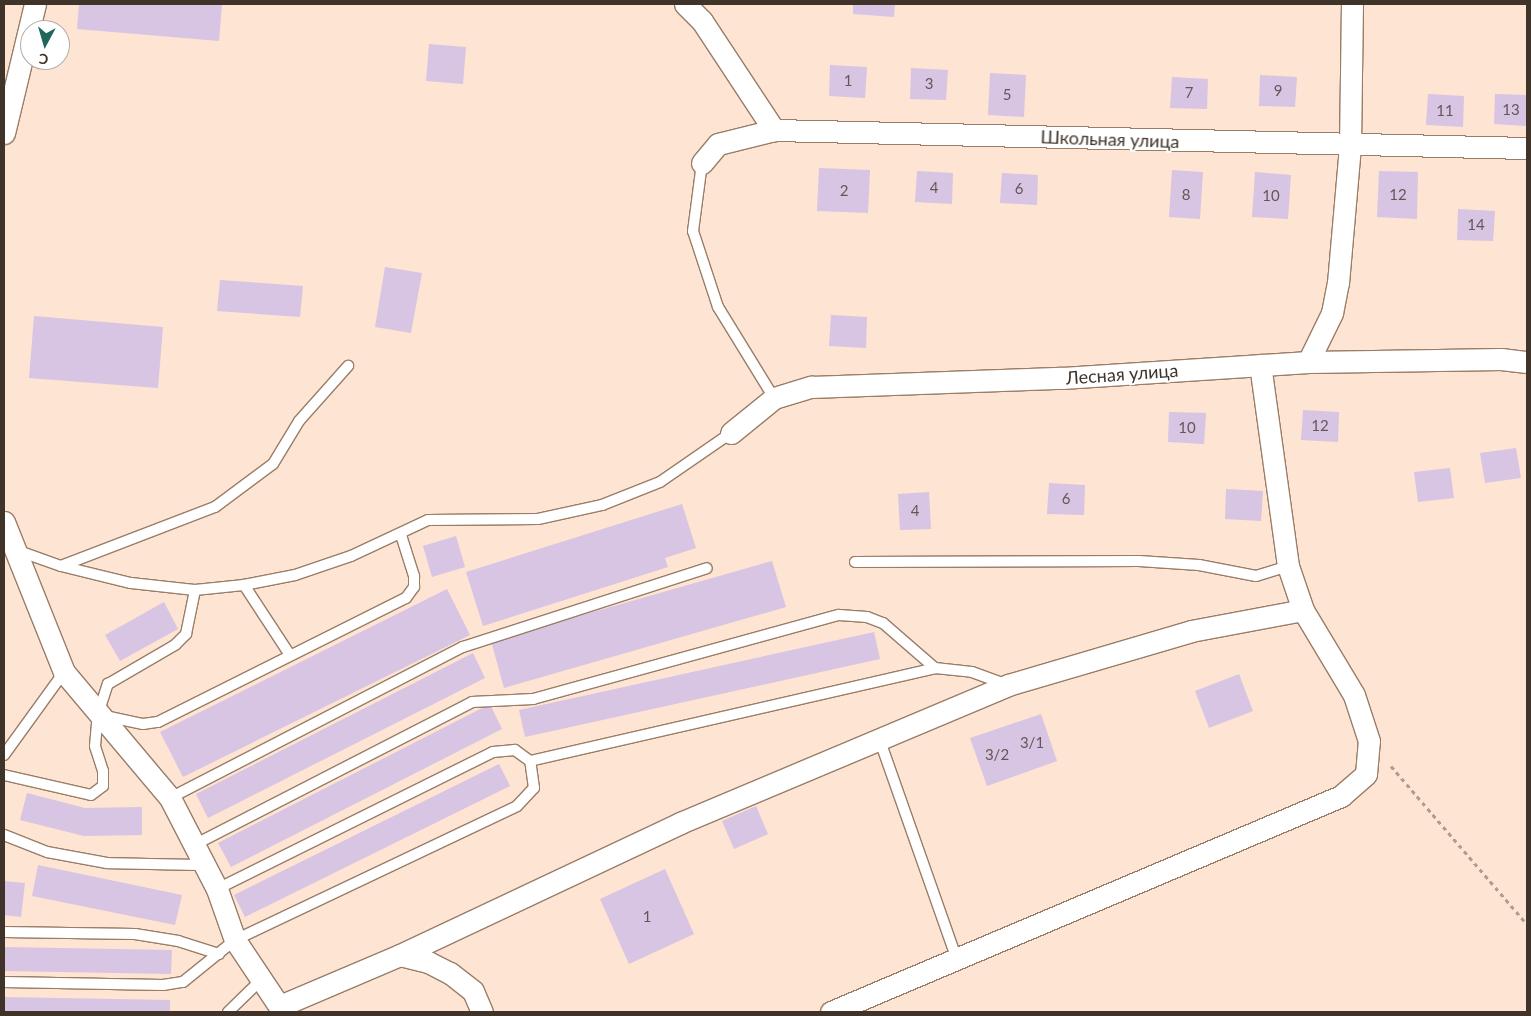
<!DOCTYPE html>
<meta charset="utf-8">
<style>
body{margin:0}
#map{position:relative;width:1531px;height:1016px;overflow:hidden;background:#fee4d2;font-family:Lato,sans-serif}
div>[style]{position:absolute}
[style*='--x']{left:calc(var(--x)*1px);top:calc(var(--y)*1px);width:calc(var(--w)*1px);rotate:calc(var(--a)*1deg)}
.building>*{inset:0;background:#d8c4e3}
.path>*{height:3px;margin-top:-1.5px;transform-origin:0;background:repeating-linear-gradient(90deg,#b09c8d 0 4px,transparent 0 8px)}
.roads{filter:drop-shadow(1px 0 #997d68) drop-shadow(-1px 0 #997d68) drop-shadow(0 1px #997d68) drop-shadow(0 -1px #997d68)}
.lane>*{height:10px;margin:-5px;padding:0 5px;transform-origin:5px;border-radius:5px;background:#fff}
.street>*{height:21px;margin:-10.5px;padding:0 10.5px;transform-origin:10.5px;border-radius:10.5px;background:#fff}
span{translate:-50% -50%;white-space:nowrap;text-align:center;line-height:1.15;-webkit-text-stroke:4px #fff;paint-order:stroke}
.number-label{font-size:15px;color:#655758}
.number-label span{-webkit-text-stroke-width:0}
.street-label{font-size:18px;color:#3f332a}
.frame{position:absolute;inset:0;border:5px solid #3f332a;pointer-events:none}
.north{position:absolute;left:20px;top:20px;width:50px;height:50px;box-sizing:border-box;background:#fff;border:1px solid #b2adaa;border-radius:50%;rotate:186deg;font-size:14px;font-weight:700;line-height:20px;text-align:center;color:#3f332a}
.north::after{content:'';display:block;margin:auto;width:18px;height:22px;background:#206659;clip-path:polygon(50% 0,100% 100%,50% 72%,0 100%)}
</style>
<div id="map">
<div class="building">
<i style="clip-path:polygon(79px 4px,222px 4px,219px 41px,77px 29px)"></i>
<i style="clip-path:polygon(853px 4px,895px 4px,894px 17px,853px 14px)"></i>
<i style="clip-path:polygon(429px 44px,466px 47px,463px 84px,426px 81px)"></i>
<i style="clip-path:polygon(830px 65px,867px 67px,865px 98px,829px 96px)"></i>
<i style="clip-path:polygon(911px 68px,948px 70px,946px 100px,910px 99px)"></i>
<i style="clip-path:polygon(990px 73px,1026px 75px,1024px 117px,988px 115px)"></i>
<i style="clip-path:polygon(1260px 75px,1297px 77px,1295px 107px,1259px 106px)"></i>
<i style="clip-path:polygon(1172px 77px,1208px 79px,1207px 109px,1170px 108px)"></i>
<i style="clip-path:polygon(1428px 94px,1464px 96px,1463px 127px,1426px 125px)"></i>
<i style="clip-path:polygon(1495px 94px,1527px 95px,1527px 126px,1494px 124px)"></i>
<i style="clip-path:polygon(819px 168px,870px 170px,868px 213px,817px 211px)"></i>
<i style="clip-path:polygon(1172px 170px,1203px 172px,1200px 219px,1169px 217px)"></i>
<i style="clip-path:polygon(917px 171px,953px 173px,952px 204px,915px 202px)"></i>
<i style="clip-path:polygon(1379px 171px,1418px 172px,1417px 219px,1377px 217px)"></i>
<i style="clip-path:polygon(1255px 172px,1291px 175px,1288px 219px,1252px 217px)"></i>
<i style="clip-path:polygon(1002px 173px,1038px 175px,1037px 205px,1000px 203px)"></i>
<i style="clip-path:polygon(1458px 209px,1495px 211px,1493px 241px,1457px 240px)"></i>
<i style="clip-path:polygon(385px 267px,422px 273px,411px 333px,375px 327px)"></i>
<i style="clip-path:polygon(220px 280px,303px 286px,300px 317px,217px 311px)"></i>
<i style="clip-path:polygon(831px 315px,867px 317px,866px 348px,829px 346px)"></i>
<i style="clip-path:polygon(34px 316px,163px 327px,158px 388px,29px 378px)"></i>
<i style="clip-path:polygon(1303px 410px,1339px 412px,1338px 442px,1301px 440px)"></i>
<i style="clip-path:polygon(1169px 412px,1206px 413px,1204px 444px,1168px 442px)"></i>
<i style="clip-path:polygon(1516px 448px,1521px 478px,1485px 483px,1480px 453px)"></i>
<i style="clip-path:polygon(1450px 468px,1454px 498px,1418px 502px,1414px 472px)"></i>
<i style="clip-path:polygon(1049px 483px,1085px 485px,1084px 515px,1047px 514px)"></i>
<i style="clip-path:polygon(1226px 489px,1263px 491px,1261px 521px,1225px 519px)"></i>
<i style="clip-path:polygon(929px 492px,931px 529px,900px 530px,898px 494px)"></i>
<i style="clip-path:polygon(682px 504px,696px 548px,665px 558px,668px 567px,483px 626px,466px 572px)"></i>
<i style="clip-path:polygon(456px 536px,465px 567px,432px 577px,423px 546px)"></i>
<i style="clip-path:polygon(772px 561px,786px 607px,504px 688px,491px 641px)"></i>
<i style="clip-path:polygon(447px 589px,470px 635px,183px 777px,160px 732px)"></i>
<i style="clip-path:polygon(164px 602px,178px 629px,120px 661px,105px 635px)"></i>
<i style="clip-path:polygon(874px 632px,880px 659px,525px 737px,519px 710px)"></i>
<i style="clip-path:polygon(473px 653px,485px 678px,208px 818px,196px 794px)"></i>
<i style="clip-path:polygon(1239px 674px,1253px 711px,1209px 728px,1195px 691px)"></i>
<i style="clip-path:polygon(490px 704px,502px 729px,231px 867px,218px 843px)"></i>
<i style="clip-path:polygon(1041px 714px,1057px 761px,987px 786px,970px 738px)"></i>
<i style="clip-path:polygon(499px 764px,510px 786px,245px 917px,234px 895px)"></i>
<i style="clip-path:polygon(27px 793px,85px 808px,142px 807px,142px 835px,84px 836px,20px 820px)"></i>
<i style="clip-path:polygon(756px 806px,768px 834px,734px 849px,722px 821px)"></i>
<i style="clip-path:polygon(38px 865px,182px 895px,175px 925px,32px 896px)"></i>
<i style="clip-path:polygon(665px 869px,694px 934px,629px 964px,600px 899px)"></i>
<i style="clip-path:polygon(4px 881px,25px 883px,21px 917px,4px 915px)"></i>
<i style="clip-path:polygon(4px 947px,172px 950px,171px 974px,4px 971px)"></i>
<i style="clip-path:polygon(4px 997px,170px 1000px,170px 1012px,4px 1012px)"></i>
</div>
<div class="path">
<i style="--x:1391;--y:766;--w:208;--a:49.3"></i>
</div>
<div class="roads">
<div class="lane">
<i style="--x:702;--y:163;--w:69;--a:97.5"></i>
<i style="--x:693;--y:231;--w:80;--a:71.8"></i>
<i style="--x:718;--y:307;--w:107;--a:58.4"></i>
<i style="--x:16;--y:550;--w:48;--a:19.6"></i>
<i style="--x:61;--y:566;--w:72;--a:13.7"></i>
<i style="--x:131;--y:583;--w:64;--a:6.2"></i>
<i style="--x:195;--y:590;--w:49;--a:-5.8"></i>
<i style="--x:244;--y:585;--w:52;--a:-11.1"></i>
<i style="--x:295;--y:575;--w:59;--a:-18.7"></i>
<i style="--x:351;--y:556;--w:85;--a:-25.1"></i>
<i style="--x:428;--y:520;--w:110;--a:-0.5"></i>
<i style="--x:538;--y:519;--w:66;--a:-12.3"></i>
<i style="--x:602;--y:505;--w:62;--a:-21.6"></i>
<i style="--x:660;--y:482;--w:86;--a:-34.6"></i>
<i style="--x:855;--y:562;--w:284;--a:-0.2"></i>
<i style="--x:1139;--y:561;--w:60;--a:3.8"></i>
<i style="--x:1199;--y:565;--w:58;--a:10.9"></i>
<i style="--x:1256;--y:576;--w:34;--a:-17"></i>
<i style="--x:61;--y:566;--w:165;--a:-21"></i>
<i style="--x:215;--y:507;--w:72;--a:-36.6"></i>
<i style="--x:273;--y:464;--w:50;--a:-58.8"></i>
<i style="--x:299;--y:421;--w:74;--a:-48.3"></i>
<i style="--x:244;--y:585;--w:84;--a:56.7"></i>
<i style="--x:105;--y:716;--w:39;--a:12"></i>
<i style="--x:143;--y:724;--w:15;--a:-8"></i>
<i style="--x:158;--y:722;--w:277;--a:-26.6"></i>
<i style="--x:406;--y:598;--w:14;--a:-54"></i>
<i style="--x:414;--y:587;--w:11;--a:-90"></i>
<i style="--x:414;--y:576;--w:43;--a:-107.6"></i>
<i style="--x:880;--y:741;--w:232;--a:70.6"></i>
<i style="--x:4;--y:755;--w:102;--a:-54.1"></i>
<i style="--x:530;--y:761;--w:416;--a:-12.9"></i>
<i style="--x:935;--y:668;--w:37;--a:6"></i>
<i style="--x:972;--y:672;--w:35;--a:20"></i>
<i style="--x:4;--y:775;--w:89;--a:12.9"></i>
<i style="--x:91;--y:795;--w:15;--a:-37"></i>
<i style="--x:103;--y:786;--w:15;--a:-90"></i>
<i style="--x:103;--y:771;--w:26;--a:-108"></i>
<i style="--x:95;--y:746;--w:32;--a:-85"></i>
<i style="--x:98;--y:714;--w:32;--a:-72"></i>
<i style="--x:108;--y:684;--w:78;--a:-30.2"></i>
<i style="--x:175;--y:645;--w:16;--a:-45"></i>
<i style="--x:186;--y:634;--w:45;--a:-78.4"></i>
<i style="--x:170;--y:798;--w:330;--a:-27.3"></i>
<i style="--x:463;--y:647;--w:256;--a:-17.9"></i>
<i style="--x:4;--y:835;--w:46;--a:21.6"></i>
<i style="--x:47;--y:852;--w:61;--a:10.4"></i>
<i style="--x:107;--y:863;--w:98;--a:1.2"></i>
<i style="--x:194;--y:845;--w:313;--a:-27.2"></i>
<i style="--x:472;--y:702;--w:61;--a:-2.8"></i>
<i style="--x:533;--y:699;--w:317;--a:-15.4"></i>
<i style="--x:839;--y:615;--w:28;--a:4"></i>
<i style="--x:867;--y:617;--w:17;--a:21"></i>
<i style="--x:883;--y:623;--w:69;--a:40.9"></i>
<i style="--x:4;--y:932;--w:131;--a:0.9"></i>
<i style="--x:135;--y:934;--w:44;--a:9.2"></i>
<i style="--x:178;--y:941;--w:43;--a:17.6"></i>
<i style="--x:4;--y:982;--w:159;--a:1.1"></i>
<i style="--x:163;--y:985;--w:20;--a:-9"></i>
<i style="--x:183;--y:982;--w:67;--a:-38.9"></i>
<i style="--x:235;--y:940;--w:312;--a:-25.4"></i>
<i style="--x:517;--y:806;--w:25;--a:-47"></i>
<i style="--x:534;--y:788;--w:27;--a:-98"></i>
<i style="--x:530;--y:761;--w:19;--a:-144"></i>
<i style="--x:515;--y:750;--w:22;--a:175"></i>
<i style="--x:493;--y:752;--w:308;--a:153.6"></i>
<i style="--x:228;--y:1012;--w:45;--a:-44.1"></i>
</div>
<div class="street">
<i style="--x:685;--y:4;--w:24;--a:45"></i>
<i style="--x:702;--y:21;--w:131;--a:56.6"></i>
<i style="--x:4;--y:133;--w:133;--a:-76.5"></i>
<i style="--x:702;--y:163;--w:25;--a:-50"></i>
<i style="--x:718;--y:144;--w:58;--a:-14"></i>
<i style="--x:774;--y:130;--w:753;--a:1.37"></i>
<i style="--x:1308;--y:362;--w:55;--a:-63.9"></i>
<i style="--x:1332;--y:313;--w:31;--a:-79"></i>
<i style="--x:1338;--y:283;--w:138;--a:-85"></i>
<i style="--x:1350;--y:146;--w:142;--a:-89.2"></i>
<i style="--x:731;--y:433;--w:55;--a:-39.1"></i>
<i style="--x:774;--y:398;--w:39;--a:-17"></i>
<i style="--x:811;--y:387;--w:251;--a:-2.1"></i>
<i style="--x:1062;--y:378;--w:247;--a:-3.7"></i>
<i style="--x:1308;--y:362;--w:193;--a:-0.9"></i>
<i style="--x:1501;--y:359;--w:26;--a:7"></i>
<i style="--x:4;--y:522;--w:162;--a:68.2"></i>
<i style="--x:64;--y:672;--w:165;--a:49.9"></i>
<i style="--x:170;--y:798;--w:102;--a:62.7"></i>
<i style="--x:217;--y:889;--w:54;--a:70.6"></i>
<i style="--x:235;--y:940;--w:87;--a:56.3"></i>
<i style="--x:400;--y:955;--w:29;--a:14"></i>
<i style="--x:428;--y:962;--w:25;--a:27"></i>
<i style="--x:450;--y:973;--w:29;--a:38"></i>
<i style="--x:473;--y:991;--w:23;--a:67"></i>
<i style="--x:280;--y:1006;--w:130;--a:-23"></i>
<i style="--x:400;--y:955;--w:310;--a:-25.2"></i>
<i style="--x:680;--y:823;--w:356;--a:-22.8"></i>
<i style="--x:1008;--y:685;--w:191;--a:-16.4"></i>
<i style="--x:1191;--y:631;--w:114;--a:-10.6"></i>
<i style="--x:831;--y:1012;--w:554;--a:-22.95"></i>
<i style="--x:1341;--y:796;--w:33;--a:-41"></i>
<i style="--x:1366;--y:774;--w:33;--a:-85"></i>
<i style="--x:1369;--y:741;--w:48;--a:-108.1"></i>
<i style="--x:1354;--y:695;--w:99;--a:-121"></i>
<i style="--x:1303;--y:610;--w:46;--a:-108.8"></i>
<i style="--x:1288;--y:566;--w:203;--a:-97.9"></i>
</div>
</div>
<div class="number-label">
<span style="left:848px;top:81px">1</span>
<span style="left:929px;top:84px">3</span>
<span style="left:1278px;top:91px">9</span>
<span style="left:1189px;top:93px">7</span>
<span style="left:1007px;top:95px">5</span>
<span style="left:1511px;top:110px">13</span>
<span style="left:1445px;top:111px">11</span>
<span style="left:934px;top:188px">4</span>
<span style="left:1019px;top:189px">6</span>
<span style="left:844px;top:191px">2</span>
<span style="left:1186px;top:195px">8</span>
<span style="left:1398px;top:195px">12</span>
<span style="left:1271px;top:196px">10</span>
<span style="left:1476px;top:225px">14</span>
<span style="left:1320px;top:426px">12</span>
<span style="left:1187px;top:428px">10</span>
<span style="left:1066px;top:499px">6</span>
<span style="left:915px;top:511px">4</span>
<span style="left:1032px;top:743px">3/1</span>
<span style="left:997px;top:755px">3/2</span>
<span style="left:647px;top:917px">1</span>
</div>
<div class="street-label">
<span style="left:1110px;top:139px;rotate:2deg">Школьная улица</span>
<span style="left:1122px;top:374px;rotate:-4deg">Лесная улица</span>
</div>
<div class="frame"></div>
<div class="north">С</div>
</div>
